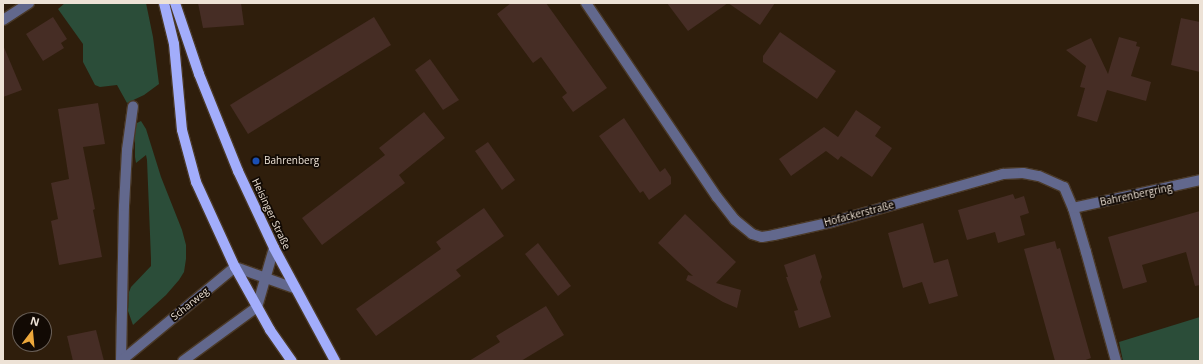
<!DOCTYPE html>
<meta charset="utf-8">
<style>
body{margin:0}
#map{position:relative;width:1203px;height:364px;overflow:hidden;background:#2f1e0c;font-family:"Open Sans",sans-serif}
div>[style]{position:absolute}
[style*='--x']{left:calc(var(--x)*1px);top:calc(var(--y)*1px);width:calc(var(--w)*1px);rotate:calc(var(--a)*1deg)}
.green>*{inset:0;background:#2b4d39}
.building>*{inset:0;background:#462d25}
.roads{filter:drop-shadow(1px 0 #4a3928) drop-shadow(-1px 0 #4a3928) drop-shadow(0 1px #4a3928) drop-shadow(0 -1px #4a3928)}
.minor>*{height:10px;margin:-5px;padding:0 5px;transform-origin:5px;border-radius:5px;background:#62688d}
.major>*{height:10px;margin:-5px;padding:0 5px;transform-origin:5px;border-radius:5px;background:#a2adfb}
.dots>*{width:11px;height:11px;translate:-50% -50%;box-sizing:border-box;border:2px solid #120a04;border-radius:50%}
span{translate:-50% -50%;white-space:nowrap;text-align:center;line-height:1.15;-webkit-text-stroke:3.5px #120a04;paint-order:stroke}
.poi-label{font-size:10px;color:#ede2d6}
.left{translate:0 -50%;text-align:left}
.street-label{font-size:10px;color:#ede2d6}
.frame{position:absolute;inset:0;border:4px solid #ede2d6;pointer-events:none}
.north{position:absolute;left:12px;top:312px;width:40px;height:40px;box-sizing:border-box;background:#120a04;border:1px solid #6a6058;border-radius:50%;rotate:16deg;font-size:11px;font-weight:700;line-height:16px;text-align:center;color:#ede2d6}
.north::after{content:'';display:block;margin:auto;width:14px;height:18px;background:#eda83b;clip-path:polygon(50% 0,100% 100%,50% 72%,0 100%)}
</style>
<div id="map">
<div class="green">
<i style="clip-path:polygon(65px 3px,146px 3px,153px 37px,159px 84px,144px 95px,127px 103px,117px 85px,100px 87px,95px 85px,83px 62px,83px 44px,58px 9px)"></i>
<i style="clip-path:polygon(141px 121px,146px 129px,161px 177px,182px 230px,186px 245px,186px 259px,184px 272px,179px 280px,166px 295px,133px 325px,128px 311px,129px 292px,131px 287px,151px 266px,151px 259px,147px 160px,146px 155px,136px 163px,135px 157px,135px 130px,137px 123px)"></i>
<i style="clip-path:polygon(1200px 317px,1200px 361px,1123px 361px,1119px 342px)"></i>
</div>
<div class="building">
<i style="clip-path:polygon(198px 3px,241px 3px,244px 25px,203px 28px)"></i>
<i style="clip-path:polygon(511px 3px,546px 3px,607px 88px,573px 112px,562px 97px,567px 93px,541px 57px,533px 63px,497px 14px)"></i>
<i style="clip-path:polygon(667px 3px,728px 3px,688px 31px)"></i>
<i style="clip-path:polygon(728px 3px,775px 3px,760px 25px)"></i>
<i style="clip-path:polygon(53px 17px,67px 39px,61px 43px,64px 48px,43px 61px,26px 34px)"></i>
<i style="clip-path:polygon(374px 17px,391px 45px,248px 134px,230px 105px)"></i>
<i style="clip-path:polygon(1181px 18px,1200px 22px,1200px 72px,1171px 65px)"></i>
<i style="clip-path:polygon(780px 32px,836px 71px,817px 99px,763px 62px,763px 56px)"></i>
<i style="clip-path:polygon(1119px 37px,1137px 42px,1136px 46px,1140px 47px,1131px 76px,1151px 82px,1146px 101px,1107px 90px,1097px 122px,1077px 116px,1085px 88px,1080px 87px,1086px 66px,1066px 50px,1091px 38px,1108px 74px)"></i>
<i style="clip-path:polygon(3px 45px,22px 90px,3px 97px)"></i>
<i style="clip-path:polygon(430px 59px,459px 100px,443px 110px,415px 70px)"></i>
<i style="clip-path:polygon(98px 103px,105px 144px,83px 147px,95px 209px,93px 210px,102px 257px,59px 265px,51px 221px,58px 219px,51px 183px,69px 179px,58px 109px)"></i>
<i style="clip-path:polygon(856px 110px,881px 127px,875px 136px,892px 148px,872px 177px,841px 156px,838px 160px,826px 151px,791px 176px,779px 159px,824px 127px,838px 137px)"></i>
<i style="clip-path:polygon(424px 112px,445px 138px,399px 175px,405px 183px,322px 245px,302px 218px,385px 155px,379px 148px)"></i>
<i style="clip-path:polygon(624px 118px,660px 172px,665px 168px,671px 177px,671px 184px,649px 200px,643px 191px,640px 193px,599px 136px)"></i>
<i style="clip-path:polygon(488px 142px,515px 180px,502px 190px,475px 151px)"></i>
<i style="clip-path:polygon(1013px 194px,1015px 199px,1024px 196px,1029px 213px,1020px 216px,1025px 235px,998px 243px,995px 232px,967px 240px,958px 210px)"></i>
<i style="clip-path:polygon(484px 208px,504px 236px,456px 270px,461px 276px,376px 336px,356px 309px,441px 249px,436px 242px)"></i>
<i style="clip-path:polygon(1200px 211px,1200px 285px,1195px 286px,1186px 252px,1142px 265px,1147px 282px,1123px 289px,1108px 237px)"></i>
<i style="clip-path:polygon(685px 214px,736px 262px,716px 283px,741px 290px,737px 308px,723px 302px,686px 280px,688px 275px,693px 276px,658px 243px)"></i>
<i style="clip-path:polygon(923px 223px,934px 263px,948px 259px,958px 296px,929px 304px,922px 282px,903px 288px,888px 233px)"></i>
<i style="clip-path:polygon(1055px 241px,1057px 249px,1060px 248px,1091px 358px,1083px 361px,1055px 361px,1024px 249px)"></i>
<i style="clip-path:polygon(538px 243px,571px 286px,558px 296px,525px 254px)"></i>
<i style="clip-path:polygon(815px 254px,822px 277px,820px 282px,831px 317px,799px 328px,794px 311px,798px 310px,786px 277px,788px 277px,784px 265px)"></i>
<i style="clip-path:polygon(546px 306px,564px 335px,521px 361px,469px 361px,500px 342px,496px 336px)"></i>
<i style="clip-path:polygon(96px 330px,104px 361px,73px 361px,67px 336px)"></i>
</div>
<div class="roads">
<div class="minor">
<i style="--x:586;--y:3;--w:234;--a:56"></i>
<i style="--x:717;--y:197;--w:29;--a:52"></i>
<i style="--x:735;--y:220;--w:22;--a:39"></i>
<i style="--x:752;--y:234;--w:10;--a:17"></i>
<i style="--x:762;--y:237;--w:12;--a:-9"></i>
<i style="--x:774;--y:235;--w:59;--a:-12.6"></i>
<i style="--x:832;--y:222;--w:178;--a:-15.7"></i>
<i style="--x:1003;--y:174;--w:20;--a:-3"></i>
<i style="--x:1023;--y:173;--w:16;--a:11"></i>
<i style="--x:1039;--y:176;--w:27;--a:24"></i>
<i style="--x:1064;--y:187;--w:23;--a:67"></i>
<i style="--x:1073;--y:208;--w:46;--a:73.5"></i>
<i style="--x:1086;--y:252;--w:113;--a:74.6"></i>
<i style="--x:3;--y:20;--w:31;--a:-33"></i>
<i style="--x:1073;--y:208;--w:130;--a:-12.4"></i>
<i style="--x:121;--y:361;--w:155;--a:-88.9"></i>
<i style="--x:124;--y:206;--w:56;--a:-86.9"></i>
<i style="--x:127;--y:150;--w:44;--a:-82.2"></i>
<i style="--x:121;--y:361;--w:148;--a:-39.5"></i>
<i style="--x:235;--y:267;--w:63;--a:19.6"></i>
<i style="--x:183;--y:361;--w:92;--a:-36.1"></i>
<i style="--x:257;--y:307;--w:61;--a:-73.9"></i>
</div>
<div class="major">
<i style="--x:164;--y:3;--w:42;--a:76.3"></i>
<i style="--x:174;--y:44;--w:86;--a:84.7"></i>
<i style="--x:182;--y:130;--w:54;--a:74.9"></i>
<i style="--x:196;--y:182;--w:94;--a:65.4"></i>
<i style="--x:235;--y:267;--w:72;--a:60.9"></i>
<i style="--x:270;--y:330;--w:38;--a:55"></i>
<i style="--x:175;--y:3;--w:75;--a:71.3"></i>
<i style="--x:199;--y:74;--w:105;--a:68.1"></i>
<i style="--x:238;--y:171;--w:85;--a:64.9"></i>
<i style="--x:274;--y:248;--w:128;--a:61.6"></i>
</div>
</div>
<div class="dots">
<i style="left:256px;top:161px;background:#1a4fb4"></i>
</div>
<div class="poi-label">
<span class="left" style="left:264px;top:161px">Bahrenberg</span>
</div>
<div class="street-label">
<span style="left:1136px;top:195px;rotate:-12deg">Bahrenbergring</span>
<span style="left:271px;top:214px;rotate:65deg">Heisinger Straße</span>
<span style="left:859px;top:214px;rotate:-15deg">Hofackerstraße</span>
<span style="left:190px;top:304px;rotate:-39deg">Scharweg</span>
</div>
<div class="frame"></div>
<div class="north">N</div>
</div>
